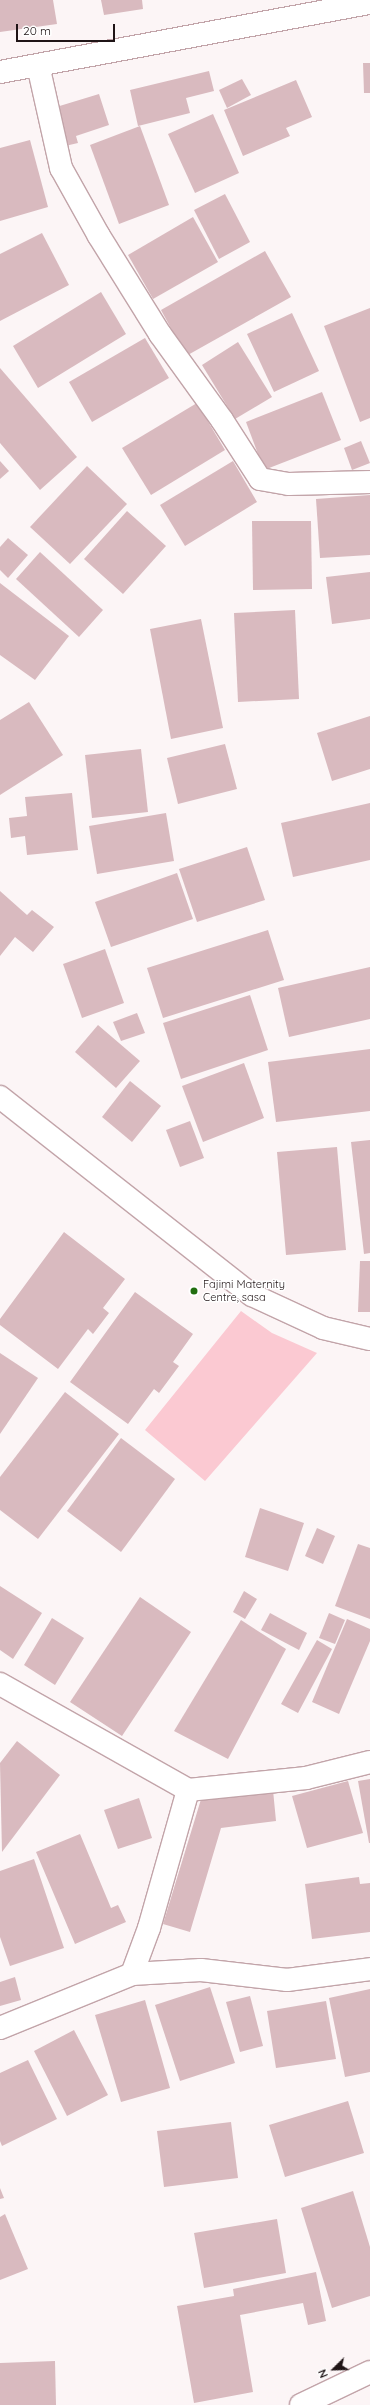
<!DOCTYPE html>
<style>
body{margin:0}
#map{position:relative;width:370px;height:2405px;overflow:hidden;background:#fcf5f6;font-family:Quicksand,sans-serif}
div>[style]{position:absolute}
[style*='--x']{left:calc(var(--x)*1px);top:calc(var(--y)*1px);width:calc(var(--w)*1px);rotate:calc(var(--a)*1deg)}
.green>*{inset:0;background:#fbc9d2}
.building>*{inset:0;background:#d9babf}
.roads{filter:drop-shadow(1px 0 #c2a4a9) drop-shadow(-1px 0 #c2a4a9) drop-shadow(0 1px #c2a4a9) drop-shadow(0 -1px #c2a4a9)}
.minor>*{height:22px;margin:-11px;padding:0 11px;transform-origin:11px;border-radius:11px;background:#fff}
.major>*{height:22px;margin:-11px;padding:0 11px;transform-origin:11px;border-radius:11px;background:#fff}
.dots>*{width:11px;height:11px;translate:-50% -50%;box-sizing:border-box;border:2px solid #fff;border-radius:50%}
span{translate:-50% -50%;white-space:nowrap;text-align:center;line-height:1.15;-webkit-text-stroke:3px #fff;paint-order:stroke}
.poi-label{font-size:11px;color:#1f1416}
.left{translate:0 -50%;text-align:left}
.north{position:absolute;left:314px;top:2349px;width:40px;height:40px;-webkit-text-stroke:3px #fff;paint-order:stroke;rotate:247deg;font-size:11px;font-weight:700;line-height:16px;text-align:center;color:#1f1416}
.north::after{content:'';display:block;margin:auto;width:14px;height:18px;background:#1f1416;clip-path:polygon(50% 0,100% 100%,50% 72%,0 100%)}
.scale{position:absolute;left:16px;top:24px;width:99px;height:18px;box-sizing:border-box;border:2px solid #1f1416;border-top:0;padding-left:5px;font-size:12px;line-height:14px;white-space:nowrap;color:#1f1416;-webkit-text-stroke:3px #fff;paint-order:stroke}
</style>
<div id="map">
<div class="green">
<i style="clip-path:polygon(241px 1311px,272px 1333px,317px 1353px,205px 1481px,145px 1430px)"></i>
</div>
<div class="building">
<i style="clip-path:polygon(0 0,53px 0,57px 24px,0 32px)"></i>
<i style="clip-path:polygon(101px 0,142px 0,143px 9px,104px 15px)"></i>
<i style="clip-path:polygon(363px 63px,370px 63px,370px 93px,364px 93px)"></i>
<i style="clip-path:polygon(209px 71px,214px 91px,186px 98px,190px 113px,138px 126px,130px 90px)"></i>
<i style="clip-path:polygon(242px 79px,251px 95px,227px 108px,219px 90px)"></i>
<i style="clip-path:polygon(296px 80px,312px 117px,286px 128px,290px 136px,243px 156px,224px 110px)"></i>
<i style="clip-path:polygon(99px 94px,109px 125px,76px 136px,78px 143px,65px 146px,53px 108px)"></i>
<i style="clip-path:polygon(213px 114px,239px 173px,195px 193px,168px 134px)"></i>
<i style="clip-path:polygon(140px 126px,169px 205px,119px 224px,90px 145px)"></i>
<i style="clip-path:polygon(30px 140px,48px 207px,0 221px,0 148px)"></i>
<i style="clip-path:polygon(225px 194px,250px 242px,219px 259px,194px 210px)"></i>
<i style="clip-path:polygon(193px 217px,218px 262px,153px 299px,128px 255px)"></i>
<i style="clip-path:polygon(42px 233px,69px 285px,0 321px,0 254px)"></i>
<i style="clip-path:polygon(265px 251px,291px 297px,186px 356px,161px 310px)"></i>
<i style="clip-path:polygon(101px 292px,126px 334px,38px 388px,13px 346px)"></i>
<i style="clip-path:polygon(370px 308px,370px 418px,360px 422px,324px 326px)"></i>
<i style="clip-path:polygon(292px 313px,319px 371px,274px 392px,247px 334px)"></i>
<i style="clip-path:polygon(145px 338px,169px 378px,92px 422px,69px 382px)"></i>
<i style="clip-path:polygon(238px 342px,272px 397px,235px 419px,202px 365px)"></i>
<i style="clip-path:polygon(0 368px,77px 457px,40px 490px,0 443px)"></i>
<i style="clip-path:polygon(322px 392px,341px 440px,264px 470px,246px 422px)"></i>
<i style="clip-path:polygon(197px 403px,225px 450px,151px 495px,122px 448px)"></i>
<i style="clip-path:polygon(361px 441px,370px 463px,352px 470px,344px 448px)"></i>
<i style="clip-path:polygon(0 461px,9px 471px,0 479px)"></i>
<i style="clip-path:polygon(233px 461px,257px 502px,185px 546px,160px 505px)"></i>
<i style="clip-path:polygon(87px 466px,127px 504px,70px 564px,30px 527px)"></i>
<i style="clip-path:polygon(370px 495px,370px 555px,320px 558px,316px 499px)"></i>
<i style="clip-path:polygon(127px 511px,166px 546px,123px 594px,84px 559px)"></i>
<i style="clip-path:polygon(252px 521px,311px 521px,312px 589px,253px 590px)"></i>
<i style="clip-path:polygon(8px 538px,28px 555px,8px 578px,0 570px,0 547px)"></i>
<i style="clip-path:polygon(40px 552px,103px 610px,79px 637px,16px 579px)"></i>
<i style="clip-path:polygon(370px 572px,370px 619px,332px 624px,326px 577px)"></i>
<i style="clip-path:polygon(0 583px,69px 636px,35px 680px,0 655px)"></i>
<i style="clip-path:polygon(295px 610px,299px 699px,238px 702px,234px 613px)"></i>
<i style="clip-path:polygon(201px 619px,223px 728px,171px 739px,150px 629px)"></i>
<i style="clip-path:polygon(29px 702px,63px 755px,0 795px,0 720px)"></i>
<i style="clip-path:polygon(370px 716px,370px 769px,332px 781px,317px 733px)"></i>
<i style="clip-path:polygon(225px 744px,237px 789px,178px 804px,167px 758px)"></i>
<i style="clip-path:polygon(141px 749px,148px 812px,92px 818px,85px 755px)"></i>
<i style="clip-path:polygon(72px 793px,78px 850px,27px 855px,25px 836px,11px 838px,9px 818px,27px 816px,25px 797px)"></i>
<i style="clip-path:polygon(370px 803px,370px 860px,293px 877px,281px 823px)"></i>
<i style="clip-path:polygon(166px 813px,174px 861px,97px 874px,89px 826px)"></i>
<i style="clip-path:polygon(247px 847px,265px 900px,197px 922px,179px 869px)"></i>
<i style="clip-path:polygon(177px 873px,193px 919px,111px 947px,95px 902px)"></i>
<i style="clip-path:polygon(0 891px,27px 915px,32px 910px,54px 927px,33px 952px,15px 937px,0 956px)"></i>
<i style="clip-path:polygon(268px 930px,284px 980px,163px 1018px,147px 968px)"></i>
<i style="clip-path:polygon(105px 949px,124px 1003px,82px 1018px,63px 964px)"></i>
<i style="clip-path:polygon(370px 967px,370px 1019px,289px 1037px,278px 988px)"></i>
<i style="clip-path:polygon(250px 995px,268px 1050px,181px 1079px,163px 1023px)"></i>
<i style="clip-path:polygon(137px 1013px,145px 1033px,121px 1041px,113px 1022px)"></i>
<i style="clip-path:polygon(98px 1025px,140px 1061px,116px 1088px,75px 1052px)"></i>
<i style="clip-path:polygon(370px 1049px,370px 1111px,276px 1122px,268px 1062px)"></i>
<i style="clip-path:polygon(244px 1063px,264px 1118px,203px 1142px,182px 1086px)"></i>
<i style="clip-path:polygon(130px 1081px,161px 1106px,132px 1142px,102px 1117px)"></i>
<i style="clip-path:polygon(190px 1121px,204px 1158px,180px 1167px,166px 1130px)"></i>
<i style="clip-path:polygon(370px 1140px,370px 1253px,364px 1254px,351px 1142px)"></i>
<i style="clip-path:polygon(337px 1147px,346px 1250px,286px 1255px,277px 1152px)"></i>
<i style="clip-path:polygon(64px 1232px,125px 1279px,103px 1308px,109px 1313px,93px 1334px,88px 1329px,58px 1369px,0 1325px,0 1319px)"></i>
<i style="clip-path:polygon(360px 1261px,370px 1261px,370px 1312px,358px 1312px)"></i>
<i style="clip-path:polygon(135px 1292px,193px 1334px,173px 1362px,179px 1366px,159px 1393px,154px 1389px,128px 1424px,70px 1382px)"></i>
<i style="clip-path:polygon(0 1353px,38px 1378px,0 1434px)"></i>
<i style="clip-path:polygon(65px 1392px,119px 1434px,38px 1539px,0 1510px,0 1477px)"></i>
<i style="clip-path:polygon(121px 1438px,175px 1479px,121px 1552px,67px 1511px)"></i>
<i style="clip-path:polygon(260px 1508px,304px 1523px,288px 1571px,245px 1557px)"></i>
<i style="clip-path:polygon(317px 1528px,335px 1536px,323px 1564px,305px 1556px)"></i>
<i style="clip-path:polygon(358px 1544px,370px 1548px,370px 1619px,335px 1606px)"></i>
<i style="clip-path:polygon(0 1586px,42px 1613px,13px 1659px,0 1650px)"></i>
<i style="clip-path:polygon(244px 1591px,257px 1599px,245px 1619px,233px 1612px)"></i>
<i style="clip-path:polygon(140px 1597px,191px 1632px,122px 1736px,70px 1702px)"></i>
<i style="clip-path:polygon(270px 1613px,307px 1633px,299px 1650px,261px 1630px)"></i>
<i style="clip-path:polygon(329px 1613px,345px 1620px,335px 1644px,319px 1638px)"></i>
<i style="clip-path:polygon(52px 1618px,84px 1638px,55px 1685px,24px 1665px)"></i>
<i style="clip-path:polygon(347px 1619px,370px 1629px,370px 1641px,339px 1714px,312px 1702px)"></i>
<i style="clip-path:polygon(241px 1620px,286px 1649px,228px 1759px,174px 1731px)"></i>
<i style="clip-path:polygon(317px 1640px,332px 1649px,298px 1713px,281px 1704px)"></i>
<i style="clip-path:polygon(17px 1741px,60px 1775px,2px 1852px,0 1763px)"></i>
<i style="clip-path:polygon(370px 1779px,370px 1843px,369px 1843px,358px 1781px)"></i>
<i style="clip-path:polygon(348px 1781px,363px 1833px,307px 1848px,292px 1796px)"></i>
<i style="clip-path:polygon(273px 1790px,276px 1821px,221px 1828px,190px 1932px,163px 1924px,202px 1796px)"></i>
<i style="clip-path:polygon(139px 1798px,152px 1838px,118px 1849px,104px 1810px)"></i>
<i style="clip-path:polygon(80px 1834px,111px 1908px,118px 1905px,126px 1922px,75px 1944px,36px 1852px)"></i>
<i style="clip-path:polygon(34px 1859px,64px 1948px,10px 1966px,0 1937px,0 1871px)"></i>
<i style="clip-path:polygon(359px 1877px,360px 1884px,370px 1883px,370px 1932px,312px 1939px,305px 1884px)"></i>
<i style="clip-path:polygon(15px 1977px,21px 2000px,0 2006px,0 1982px)"></i>
<i style="clip-path:polygon(210px 1987px,235px 2063px,180px 2081px,155px 2005px)"></i>
<i style="clip-path:polygon(370px 1989px,370px 2072px,345px 2077px,329px 1998px)"></i>
<i style="clip-path:polygon(250px 1996px,263px 2046px,240px 2052px,226px 2002px)"></i>
<i style="clip-path:polygon(145px 2000px,170px 2088px,121px 2102px,95px 2015px)"></i>
<i style="clip-path:polygon(326px 2001px,336px 2059px,276px 2068px,267px 2011px)"></i>
<i style="clip-path:polygon(74px 2030px,108px 2095px,67px 2116px,34px 2051px)"></i>
<i style="clip-path:polygon(28px 2060px,57px 2119px,2px 2146px,0 2141px,0 2073px)"></i>
<i style="clip-path:polygon(348px 2101px,364px 2153px,285px 2177px,269px 2125px)"></i>
<i style="clip-path:polygon(231px 2122px,238px 2178px,164px 2187px,157px 2131px)"></i>
<i style="clip-path:polygon(0 2188px,4px 2198px,0 2199px)"></i>
<i style="clip-path:polygon(353px 2191px,370px 2247px,370px 2296px,332px 2308px,301px 2208px)"></i>
<i style="clip-path:polygon(5px 2214px,28px 2269px,0 2280px,0 2217px)"></i>
<i style="clip-path:polygon(277px 2219px,286px 2273px,204px 2288px,194px 2233px)"></i>
<i style="clip-path:polygon(316px 2272px,326px 2321px,308px 2325px,303px 2303px,240px 2315px,253px 2392px,194px 2403px,177px 2306px,234px 2296px,233px 2289px)"></i>
<i style="clip-path:polygon(55px 2361px,56px 2405px,0 2405px,0 2363px)"></i>
</div>
<div class="roads">
<div class="minor">
<i style="--x:38;--y:65;--w:106;--a:77.4"></i>
<i style="--x:61;--y:168;--w:78;--a:60.8"></i>
<i style="--x:99;--y:236;--w:115;--a:58.1"></i>
<i style="--x:160;--y:334;--w:106;--a:54.2"></i>
<i style="--x:222;--y:420;--w:70;--a:57.2"></i>
<i style="--x:260;--y:479;--w:29;--a:10"></i>
<i style="--x:289;--y:484;--w:81;--a:-1.4"></i>
<i style="--x:0;--y:1097;--w:320;--a:38.2"></i>
<i style="--x:252;--y:1295;--w:78;--a:24.9"></i>
<i style="--x:323;--y:1328;--w:48;--a:13.2"></i>
<i style="--x:0;--y:1684;--w:216;--a:29.4"></i>
<i style="--x:188;--y:1790;--w:119;--a:-5.8"></i>
<i style="--x:306;--y:1778;--w:66;--a:-14"></i>
<i style="--x:132;--y:1974;--w:49;--a:-69.7"></i>
<i style="--x:149;--y:1928;--w:143;--a:-74.2"></i>
<i style="--x:0;--y:2028;--w:143;--a:-22.2"></i>
<i style="--x:132;--y:1974;--w:69;--a:-3.3"></i>
<i style="--x:201;--y:1970;--w:87;--a:6.6"></i>
<i style="--x:287;--y:1980;--w:84;--a:-7.5"></i>
<i style="--x:301;--y:2405;--w:76;--a:-25.6"></i>
</div>
<div class="major">
<i style="--x:0;--y:72;--w:376;--a:-10.6"></i>
</div>
</div>
<div class="dots">
<i style="left:194px;top:1291px;background:#226e10"></i>
</div>
<div class="poi-label">
<span class="left" style="left:203px;top:1291px">Fajimi Maternity<br>Centre, sasa</span>
</div>
<div class="north">N</div>
<div class="scale">20 m</div>
</div>
